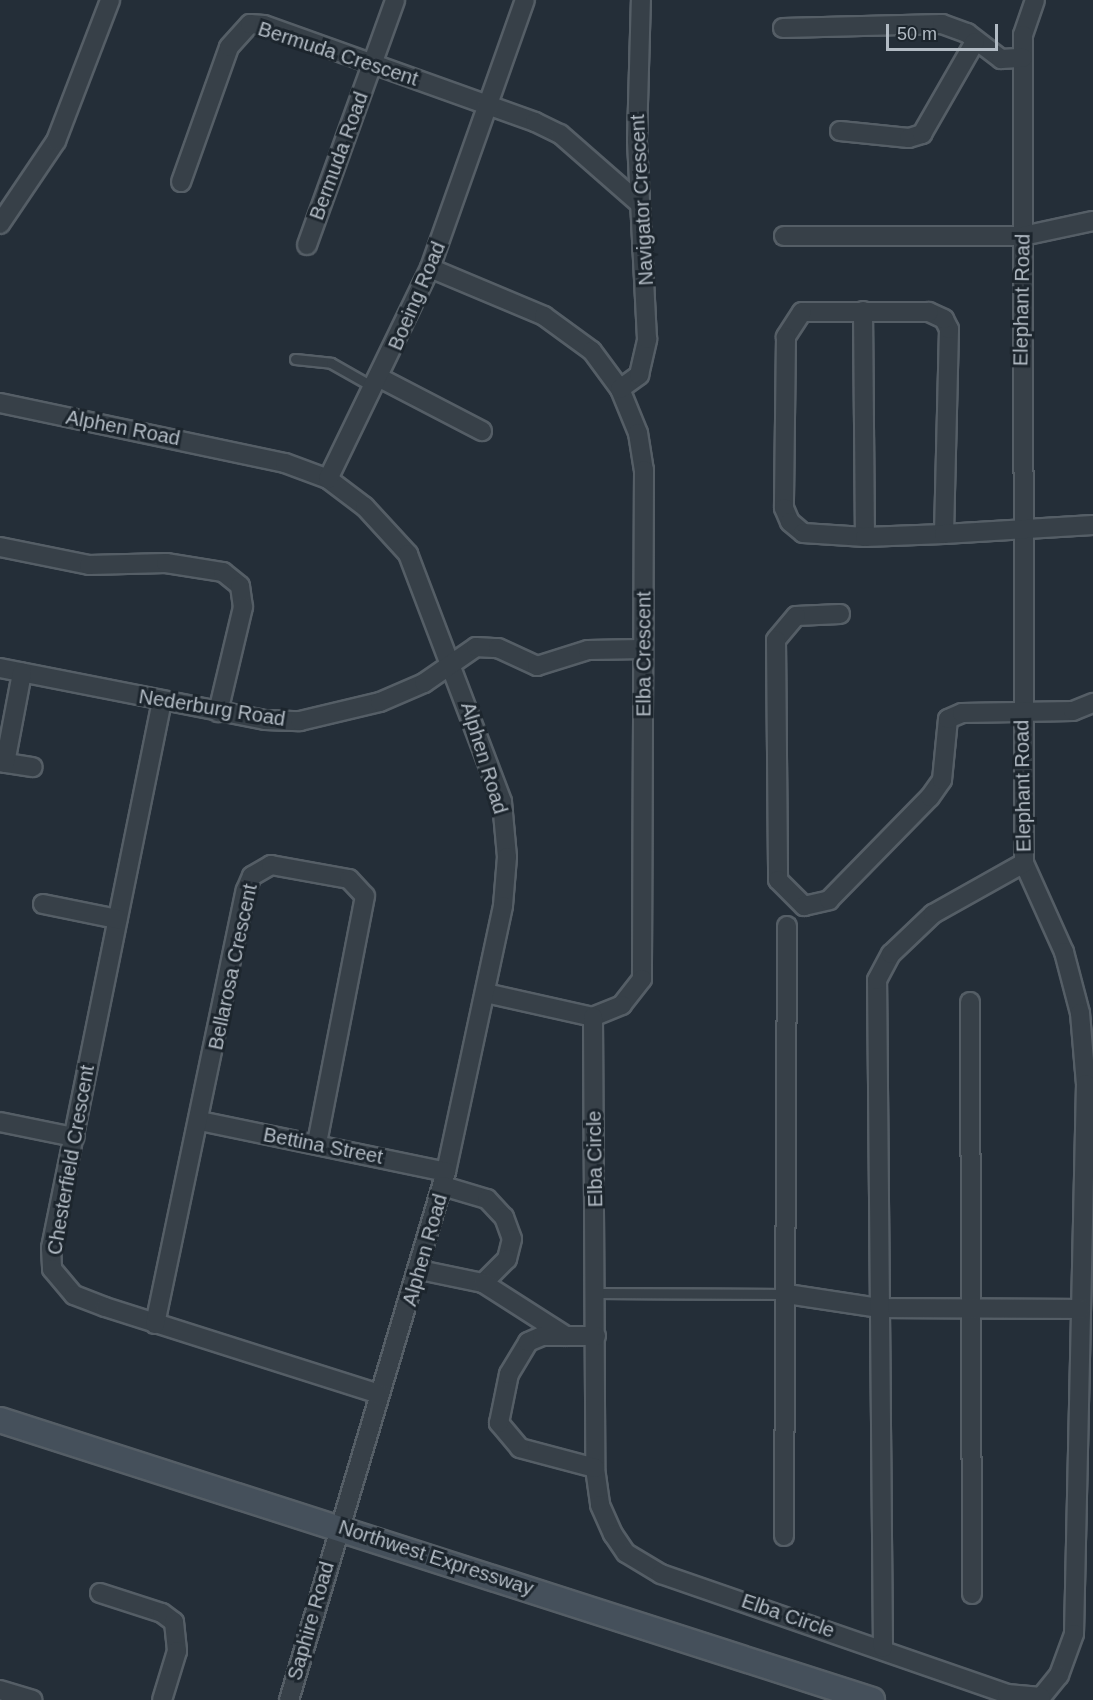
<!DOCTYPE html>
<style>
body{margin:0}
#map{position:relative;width:1093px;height:1700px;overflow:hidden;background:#242e38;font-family:Arial,sans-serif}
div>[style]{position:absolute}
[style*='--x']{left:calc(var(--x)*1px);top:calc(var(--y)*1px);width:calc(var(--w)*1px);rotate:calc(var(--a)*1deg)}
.roads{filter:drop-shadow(2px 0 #555e66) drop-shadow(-2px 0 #555e66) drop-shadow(0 2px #555e66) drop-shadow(0 -2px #555e66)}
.lane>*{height:9px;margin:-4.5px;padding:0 4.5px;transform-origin:4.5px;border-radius:4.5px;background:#374048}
.street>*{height:18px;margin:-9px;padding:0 9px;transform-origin:9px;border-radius:9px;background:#374048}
.secondary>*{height:24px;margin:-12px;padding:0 12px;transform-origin:12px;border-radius:12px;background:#45505b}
span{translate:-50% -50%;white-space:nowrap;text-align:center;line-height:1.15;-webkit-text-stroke:6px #1c252d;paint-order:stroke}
.street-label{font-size:20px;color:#b2bbc4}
.scale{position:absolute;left:886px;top:24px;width:112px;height:27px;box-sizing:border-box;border:3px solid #b2bbc4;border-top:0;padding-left:8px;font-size:18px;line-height:21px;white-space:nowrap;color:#b2bbc4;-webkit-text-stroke:4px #1c252d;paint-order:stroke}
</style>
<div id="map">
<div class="roads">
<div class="lane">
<i style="--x:295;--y:359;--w:36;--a:6"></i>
<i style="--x:331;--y:363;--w:51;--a:29.6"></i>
<i style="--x:596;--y:1293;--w:191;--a:0.3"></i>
</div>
<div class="street">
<i style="--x:1035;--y:0;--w:37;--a:109"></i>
<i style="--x:1023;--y:35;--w:23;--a:90"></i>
<i style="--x:1023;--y:58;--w:805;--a:89.93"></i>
<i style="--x:1024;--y:863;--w:98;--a:65.8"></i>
<i style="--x:1064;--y:952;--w:63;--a:75.3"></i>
<i style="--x:1080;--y:1013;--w:71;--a:85.2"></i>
<i style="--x:1086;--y:1084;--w:550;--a:91.25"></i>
<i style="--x:1074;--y:1634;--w:44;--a:110.1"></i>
<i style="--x:1059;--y:1675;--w:28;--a:129"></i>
<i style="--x:783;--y:28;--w:159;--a:-1.4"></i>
<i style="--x:942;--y:24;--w:27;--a:20"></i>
<i style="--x:967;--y:33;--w:43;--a:37.4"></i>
<i style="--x:1001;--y:59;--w:22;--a:-3"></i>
<i style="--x:840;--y:131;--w:69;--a:5.8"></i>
<i style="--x:909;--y:138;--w:14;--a:-17"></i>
<i style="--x:922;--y:134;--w:106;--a:-60.1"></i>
<i style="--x:181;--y:182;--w:143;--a:-70.4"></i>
<i style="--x:229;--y:47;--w:31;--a:-48"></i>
<i style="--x:250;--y:24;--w:14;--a:4"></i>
<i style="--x:264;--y:25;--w:288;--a:19.7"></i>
<i style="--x:535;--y:122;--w:28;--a:26"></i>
<i style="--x:560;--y:134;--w:106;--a:41.2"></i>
<i style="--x:0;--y:224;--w:100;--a:-56"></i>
<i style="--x:56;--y:141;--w:151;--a:-69"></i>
<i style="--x:784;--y:236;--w:239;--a:0"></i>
<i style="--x:1023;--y:236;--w:72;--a:-12.1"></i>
<i style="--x:307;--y:245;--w:260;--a:-70.2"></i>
<i style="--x:430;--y:268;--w:124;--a:22.8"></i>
<i style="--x:544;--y:316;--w:59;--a:36.1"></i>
<i style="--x:592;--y:351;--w:47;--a:53.6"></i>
<i style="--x:620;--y:389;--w:48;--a:67.8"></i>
<i style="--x:638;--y:433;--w:37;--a:81"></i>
<i style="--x:644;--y:470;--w:509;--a:90.23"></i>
<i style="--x:642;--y:979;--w:33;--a:128"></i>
<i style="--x:622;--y:1005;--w:31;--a:158"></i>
<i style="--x:593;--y:1017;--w:110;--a:-167.4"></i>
<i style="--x:863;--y:311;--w:226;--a:89.5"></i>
<i style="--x:380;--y:378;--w:115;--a:27.5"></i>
<i style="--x:620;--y:389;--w:24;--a:-36"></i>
<i style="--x:639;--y:375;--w:37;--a:-77"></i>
<i style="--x:647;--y:339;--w:199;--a:-92.9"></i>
<i style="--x:637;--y:140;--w:140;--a:-88.4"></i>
<i style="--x:0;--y:403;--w:291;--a:11.9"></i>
<i style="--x:285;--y:463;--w:46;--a:20.4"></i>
<i style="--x:328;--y:479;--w:46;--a:37.1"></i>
<i style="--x:365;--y:507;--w:64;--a:47.5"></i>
<i style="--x:408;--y:554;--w:265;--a:69.2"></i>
<i style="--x:502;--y:802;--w:55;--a:84.8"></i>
<i style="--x:507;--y:857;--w:49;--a:94.7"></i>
<i style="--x:503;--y:906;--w:272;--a:102.1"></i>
<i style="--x:446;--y:1172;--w:551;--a:106.56"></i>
<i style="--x:328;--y:479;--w:234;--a:-64.2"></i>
<i style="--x:430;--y:268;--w:284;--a:-70.5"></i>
<i style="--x:944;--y:534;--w:205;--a:-88.6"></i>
<i style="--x:949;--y:329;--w:11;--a:-117"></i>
<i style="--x:944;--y:319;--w:17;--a:-155"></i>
<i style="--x:929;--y:312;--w:127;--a:180"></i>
<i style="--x:802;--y:312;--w:30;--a:123"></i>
<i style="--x:786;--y:337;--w:171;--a:90.7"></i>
<i style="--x:784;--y:508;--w:15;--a:67"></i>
<i style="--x:790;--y:522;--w:17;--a:40"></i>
<i style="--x:803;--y:533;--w:62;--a:3.7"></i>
<i style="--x:865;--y:537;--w:79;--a:-2.2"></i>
<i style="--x:944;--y:534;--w:149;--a:-3.5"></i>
<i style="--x:0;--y:547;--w:91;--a:11.4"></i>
<i style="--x:89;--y:565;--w:77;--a:-1.5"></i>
<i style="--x:166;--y:563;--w:58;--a:9"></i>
<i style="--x:223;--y:572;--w:22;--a:39"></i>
<i style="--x:240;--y:586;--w:21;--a:82"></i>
<i style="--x:243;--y:607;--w:108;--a:103.4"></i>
<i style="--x:840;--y:614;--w:44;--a:177.4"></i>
<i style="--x:796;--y:616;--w:31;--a:130"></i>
<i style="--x:776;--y:640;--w:240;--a:89.5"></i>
<i style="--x:778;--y:880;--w:37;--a:45"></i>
<i style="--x:804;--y:906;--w:26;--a:-13"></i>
<i style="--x:829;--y:900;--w:144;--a:-45.6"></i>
<i style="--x:930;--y:797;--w:21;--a:-55"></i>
<i style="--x:942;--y:780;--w:61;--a:-84.4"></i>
<i style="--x:948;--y:719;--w:15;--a:-23"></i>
<i style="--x:962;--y:713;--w:111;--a:-1"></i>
<i style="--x:1073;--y:711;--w:22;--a:-22"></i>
<i style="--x:0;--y:668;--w:270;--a:11.1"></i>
<i style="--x:265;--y:720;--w:35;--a:2"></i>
<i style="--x:300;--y:721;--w:82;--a:-13.4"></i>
<i style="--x:380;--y:702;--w:48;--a:-23.4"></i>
<i style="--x:424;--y:683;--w:63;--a:-34.7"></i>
<i style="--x:476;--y:647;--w:22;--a:3"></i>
<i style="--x:498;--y:648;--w:43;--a:24.8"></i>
<i style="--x:537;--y:666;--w:53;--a:-17.4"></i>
<i style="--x:588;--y:650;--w:55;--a:-1"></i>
<i style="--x:162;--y:701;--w:558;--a:101.47"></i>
<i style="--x:51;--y:1248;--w:21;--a:87"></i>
<i style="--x:52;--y:1269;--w:34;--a:50"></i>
<i style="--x:74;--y:1295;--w:33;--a:21"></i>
<i style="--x:105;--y:1307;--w:288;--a:17.6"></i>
<i style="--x:0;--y:762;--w:33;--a:9"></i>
<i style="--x:5;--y:763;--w:92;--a:-79.3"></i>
<i style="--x:43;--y:904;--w:76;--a:11.5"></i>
<i style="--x:970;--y:1002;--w:592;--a:89.81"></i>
<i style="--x:593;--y:1017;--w:451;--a:89.7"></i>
<i style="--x:595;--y:1468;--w:37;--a:82"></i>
<i style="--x:600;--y:1505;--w:32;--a:66"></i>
<i style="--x:613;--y:1534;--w:23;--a:56"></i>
<i style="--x:626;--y:1553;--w:41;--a:31"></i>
<i style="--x:661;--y:1574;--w:366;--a:19.1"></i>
<i style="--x:1007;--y:1694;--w:34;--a:5"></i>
<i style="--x:200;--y:1121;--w:251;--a:11.7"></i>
<i style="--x:0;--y:1122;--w:76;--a:11.5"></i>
<i style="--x:443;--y:1186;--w:46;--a:16.5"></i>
<i style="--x:487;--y:1199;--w:25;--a:47"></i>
<i style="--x:504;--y:1217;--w:23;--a:70"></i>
<i style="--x:512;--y:1239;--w:21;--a:104"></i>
<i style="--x:507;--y:1259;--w:34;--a:135"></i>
<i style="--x:420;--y:1270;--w:64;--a:11.7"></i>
<i style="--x:483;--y:1283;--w:98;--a:32.6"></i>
<i style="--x:787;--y:1294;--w:94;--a:8.6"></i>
<i style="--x:880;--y:1308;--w:201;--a:0.3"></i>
<i style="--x:155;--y:1324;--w:443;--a:-78.2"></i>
<i style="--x:246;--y:890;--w:15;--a:-67"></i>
<i style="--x:252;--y:876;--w:22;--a:-30"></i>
<i style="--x:271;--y:865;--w:79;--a:10.2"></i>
<i style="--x:349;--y:879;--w:23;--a:47"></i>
<i style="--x:365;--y:896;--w:253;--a:101"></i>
<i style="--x:595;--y:1468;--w:78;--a:-165.1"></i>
<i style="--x:520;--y:1448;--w:33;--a:-130"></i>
<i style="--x:499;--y:1423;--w:50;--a:-78.5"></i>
<i style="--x:509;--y:1374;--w:37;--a:-59"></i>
<i style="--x:528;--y:1342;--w:15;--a:-23"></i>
<i style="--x:542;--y:1336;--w:54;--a:0"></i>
<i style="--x:784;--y:1536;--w:610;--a:-89.72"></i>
<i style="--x:100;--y:1593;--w:65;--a:17.9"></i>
<i style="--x:162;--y:1613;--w:15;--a:37"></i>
<i style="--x:174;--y:1622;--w:29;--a:84"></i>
<i style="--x:177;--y:1651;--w:51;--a:107"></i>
<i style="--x:883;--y:1648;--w:668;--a:-90.51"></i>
<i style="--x:877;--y:980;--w:30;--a:-62"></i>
<i style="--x:891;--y:954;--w:58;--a:-43.6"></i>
<i style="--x:933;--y:914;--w:104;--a:-29.3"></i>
<i style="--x:0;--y:1690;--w:34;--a:17"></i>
</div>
<div class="secondary">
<i style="--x:0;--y:1420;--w:916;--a:17.8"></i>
</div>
</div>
<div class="street-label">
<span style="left:338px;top:54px;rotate:18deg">Bermuda Crescent</span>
<span style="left:339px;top:156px;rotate:-70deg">Bermuda Road</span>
<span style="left:642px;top:200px;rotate:-93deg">Navigator Crescent</span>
<span style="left:417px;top:296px;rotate:-67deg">Boeing Road</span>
<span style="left:1022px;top:300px;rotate:-89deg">Elephant Road</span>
<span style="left:123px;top:428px;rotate:11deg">Alphen Road</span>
<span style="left:644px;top:654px;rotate:-90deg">Elba Crescent</span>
<span style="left:212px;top:708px;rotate:9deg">Nederburg Road</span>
<span style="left:484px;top:758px;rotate:73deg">Alphen Road</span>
<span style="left:1023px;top:786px;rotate:-91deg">Elephant Road</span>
<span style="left:233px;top:967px;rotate:-78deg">Bellarosa Crescent</span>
<span style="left:323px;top:1146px;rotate:11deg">Bettina Street</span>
<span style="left:595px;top:1159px;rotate:-91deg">Elba Circle</span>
<span style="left:71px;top:1160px;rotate:-80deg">Chesterfield Crescent</span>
<span style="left:425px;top:1250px;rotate:-74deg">Alphen Road</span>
<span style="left:436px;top:1558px;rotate:18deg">Northwest Expressway</span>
<span style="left:788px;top:1616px;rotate:19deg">Elba Circle</span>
<span style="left:311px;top:1621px;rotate:-74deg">Saphire Road</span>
</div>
<div class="scale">50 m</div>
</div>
